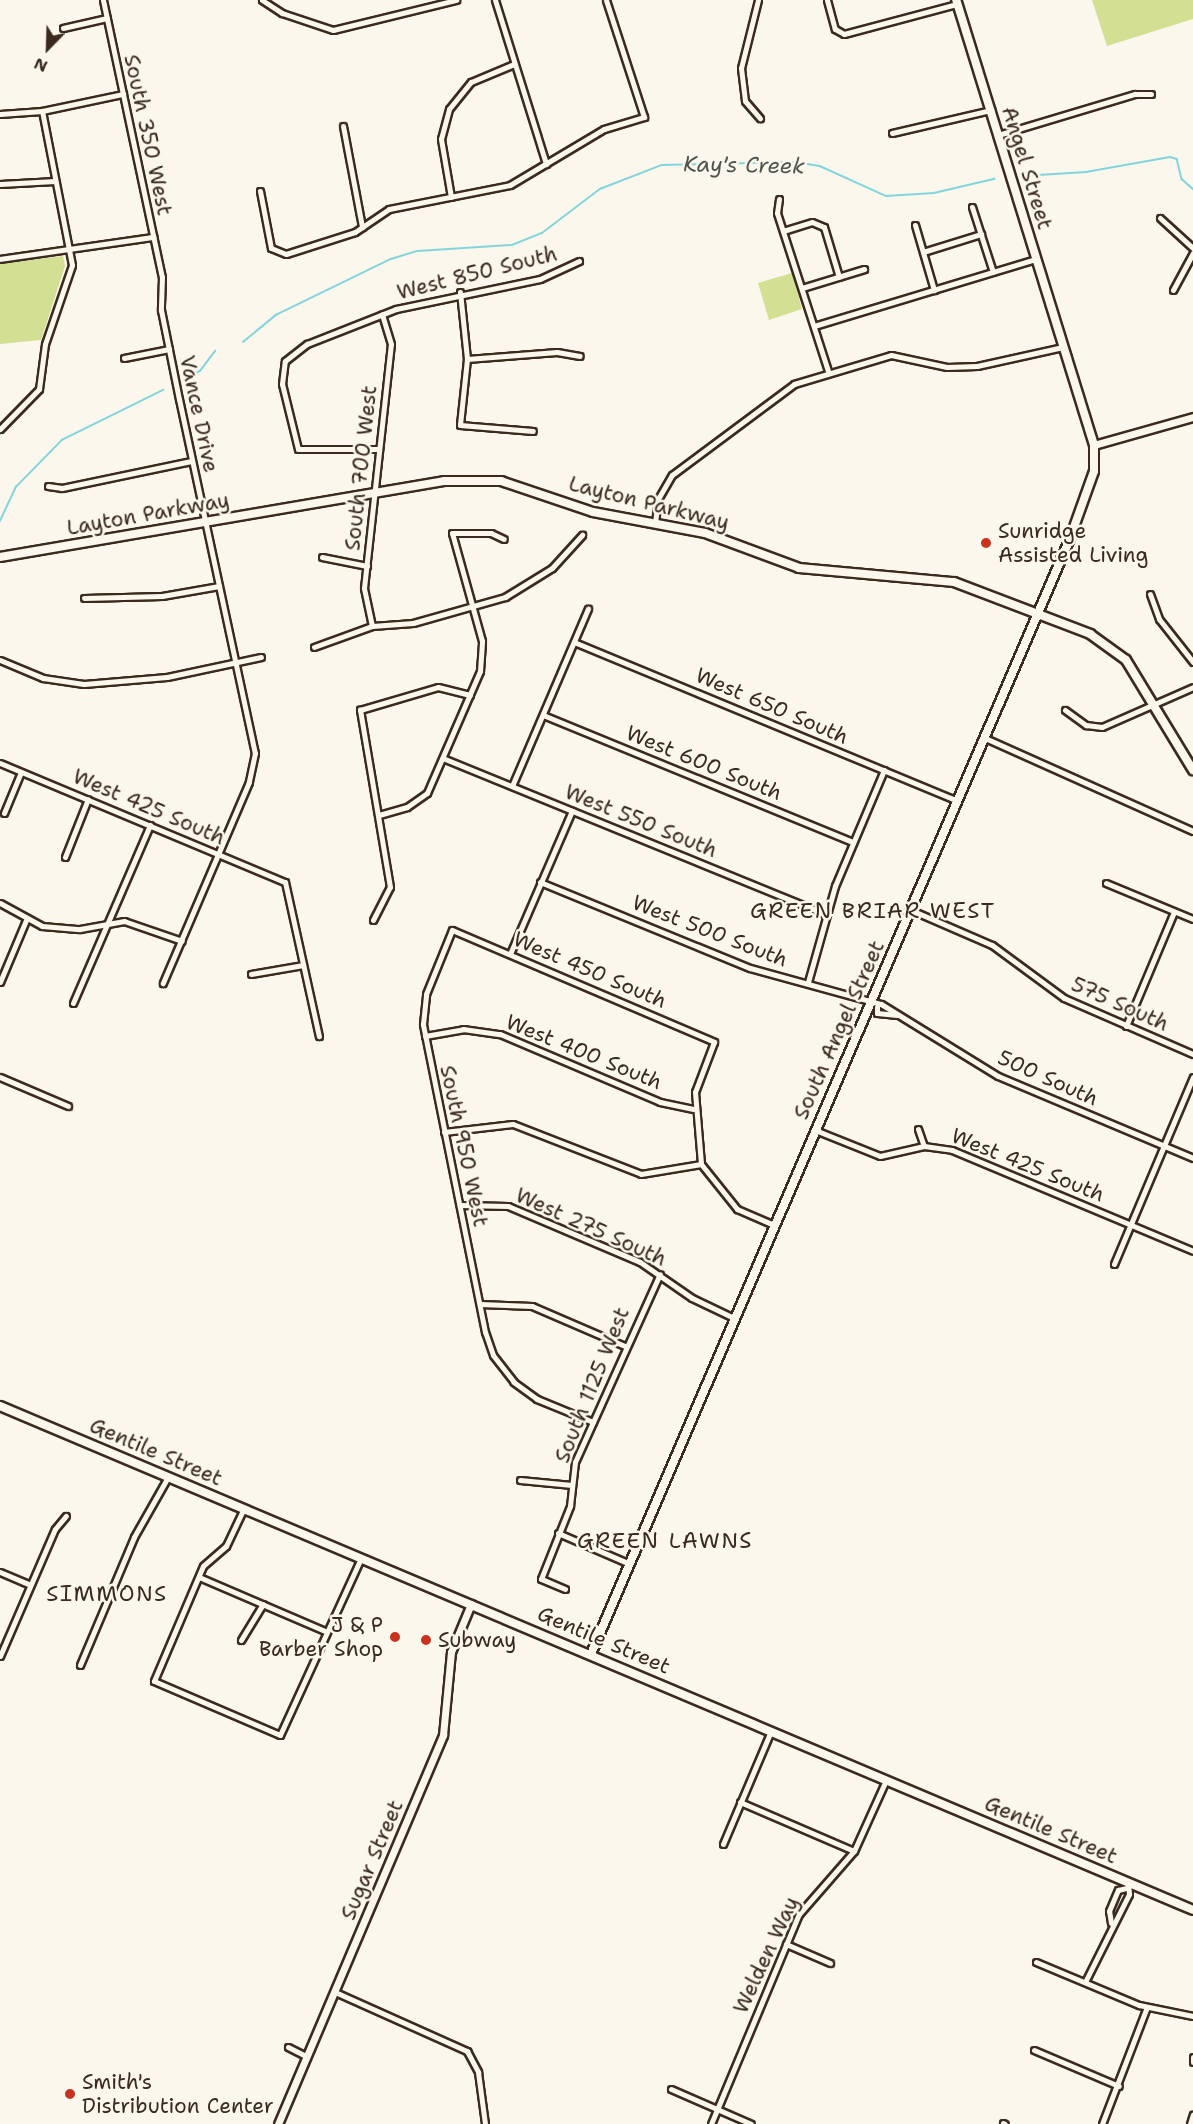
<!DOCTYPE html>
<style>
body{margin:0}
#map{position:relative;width:1193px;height:2124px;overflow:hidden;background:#fbf7ec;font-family:"Shantell Sans",sans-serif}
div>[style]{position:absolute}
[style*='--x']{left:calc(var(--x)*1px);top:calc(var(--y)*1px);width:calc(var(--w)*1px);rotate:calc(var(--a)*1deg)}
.green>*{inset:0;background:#d3e093}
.stream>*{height:1.5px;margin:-0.75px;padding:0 0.75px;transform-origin:0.75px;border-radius:0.75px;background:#83d5db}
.roads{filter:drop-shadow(2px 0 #3b2a1e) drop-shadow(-2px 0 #3b2a1e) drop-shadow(0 2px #3b2a1e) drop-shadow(0 -2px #3b2a1e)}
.minor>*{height:5px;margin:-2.5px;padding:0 2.5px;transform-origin:2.5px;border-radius:2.5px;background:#fbf7ec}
.tertiary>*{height:7px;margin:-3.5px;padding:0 3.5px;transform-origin:3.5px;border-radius:3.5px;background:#fbf7ec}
.secondary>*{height:8px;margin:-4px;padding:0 4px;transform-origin:4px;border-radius:4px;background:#fbf7ec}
.dots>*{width:16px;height:16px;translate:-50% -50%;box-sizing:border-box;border:3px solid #fbf7ec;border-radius:50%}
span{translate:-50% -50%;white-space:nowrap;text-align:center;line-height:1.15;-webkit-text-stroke:5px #fbf7ec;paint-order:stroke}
.street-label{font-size:21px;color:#3b2a1e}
.poi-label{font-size:21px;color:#3b2a1e}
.left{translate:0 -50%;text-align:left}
.right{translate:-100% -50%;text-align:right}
.water-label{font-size:22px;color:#4d554d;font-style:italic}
.neighbourhood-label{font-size:22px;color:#3b2a1e;letter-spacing:1.5px}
.north{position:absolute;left:18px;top:18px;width:60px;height:60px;-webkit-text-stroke:4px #fbf7ec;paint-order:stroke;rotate:203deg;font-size:16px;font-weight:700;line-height:24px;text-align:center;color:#3b2a1e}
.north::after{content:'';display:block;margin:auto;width:21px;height:27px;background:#3b2a1e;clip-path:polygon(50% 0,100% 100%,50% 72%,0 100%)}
</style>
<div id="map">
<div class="green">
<i style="clip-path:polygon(1092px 0,1193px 0,1193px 19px,1107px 46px)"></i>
<i style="clip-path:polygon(63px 256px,65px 266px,41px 340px,0 344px,0 264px)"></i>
<i style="clip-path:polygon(792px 273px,802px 309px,769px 320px,758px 283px)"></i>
</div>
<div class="stream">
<i style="--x:1022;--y:176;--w:64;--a:-3.6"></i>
<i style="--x:1086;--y:172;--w:85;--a:-10.1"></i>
<i style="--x:1170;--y:157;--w:7;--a:16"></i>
<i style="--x:1177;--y:159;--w:21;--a:76"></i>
<i style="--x:1182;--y:179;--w:15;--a:42"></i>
<i style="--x:243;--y:342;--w:43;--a:-39.3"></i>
<i style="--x:276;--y:315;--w:128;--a:-26"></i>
<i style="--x:391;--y:259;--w:28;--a:-17"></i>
<i style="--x:418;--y:251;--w:94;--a:-3.7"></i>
<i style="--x:512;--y:245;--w:32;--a:-22"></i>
<i style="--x:542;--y:233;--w:73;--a:-37.2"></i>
<i style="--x:600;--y:189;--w:66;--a:-21.2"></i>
<i style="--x:662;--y:165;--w:133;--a:-1.3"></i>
<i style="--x:795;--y:162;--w:25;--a:9"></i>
<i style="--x:820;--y:166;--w:72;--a:24.4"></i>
<i style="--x:886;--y:196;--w:48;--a:-3.6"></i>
<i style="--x:934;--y:193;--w:62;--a:-13.1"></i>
<i style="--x:184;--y:379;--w:18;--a:-27"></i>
<i style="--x:200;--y:371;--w:25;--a:-53"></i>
<i style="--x:0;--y:521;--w:38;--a:-65"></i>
<i style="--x:16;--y:487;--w:66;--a:-45.6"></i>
<i style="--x:62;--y:440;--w:113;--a:-26.3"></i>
</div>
<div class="roads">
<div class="minor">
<i style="--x:103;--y:0;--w:283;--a:78"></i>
<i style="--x:162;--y:277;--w:33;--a:92"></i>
<i style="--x:161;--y:310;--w:91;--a:78.6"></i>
<i style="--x:179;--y:399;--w:362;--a:77.9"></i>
<i style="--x:255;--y:753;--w:30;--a:102"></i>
<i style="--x:249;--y:782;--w:219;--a:113.2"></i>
<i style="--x:262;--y:0;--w:24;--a:33"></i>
<i style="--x:282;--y:13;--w:54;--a:18.4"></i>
<i style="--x:333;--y:30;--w:127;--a:-13.7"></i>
<i style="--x:495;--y:0;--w:172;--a:72.7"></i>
<i style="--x:758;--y:0;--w:70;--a:104"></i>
<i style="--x:741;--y:68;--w:33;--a:83"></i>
<i style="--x:745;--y:101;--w:23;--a:49"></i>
<i style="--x:827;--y:0;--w:30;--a:75"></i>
<i style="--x:835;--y:29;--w:10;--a:29"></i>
<i style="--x:844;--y:34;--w:117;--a:-14.9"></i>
<i style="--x:63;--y:28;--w:45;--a:-12.8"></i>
<i style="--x:0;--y:114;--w:42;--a:-4.1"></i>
<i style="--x:42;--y:111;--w:83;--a:-11.9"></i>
<i style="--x:343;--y:126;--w:103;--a:79.3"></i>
<i style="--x:892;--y:133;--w:102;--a:-13.1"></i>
<i style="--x:998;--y:135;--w:143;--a:-16.7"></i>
<i style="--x:1135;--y:94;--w:16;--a:0"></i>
<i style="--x:0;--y:184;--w:55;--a:-3.1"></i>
<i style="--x:260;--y:191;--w:58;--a:79.1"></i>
<i style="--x:271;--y:248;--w:16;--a:22"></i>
<i style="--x:286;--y:254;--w:72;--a:-17.7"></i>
<i style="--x:355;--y:232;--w:41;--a:-34.1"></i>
<i style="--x:389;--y:209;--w:123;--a:-11.2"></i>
<i style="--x:510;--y:185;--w:109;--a:-30.8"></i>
<i style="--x:604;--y:129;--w:42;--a:-16.7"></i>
<i style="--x:644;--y:117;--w:123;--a:-108"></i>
<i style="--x:451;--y:197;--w:59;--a:-99.8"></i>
<i style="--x:441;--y:139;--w:31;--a:-75"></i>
<i style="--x:449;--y:109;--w:35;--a:-51"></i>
<i style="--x:471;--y:82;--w:47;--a:-22.7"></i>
<i style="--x:779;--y:199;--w:14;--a:98"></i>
<i style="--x:777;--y:213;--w:166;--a:72.1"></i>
<i style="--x:972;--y:207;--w:68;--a:72.1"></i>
<i style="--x:1160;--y:218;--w:45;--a:42.3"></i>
<i style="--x:915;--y:225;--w:68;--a:73.7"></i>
<i style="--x:783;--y:231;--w:30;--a:-17"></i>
<i style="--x:812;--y:222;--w:13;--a:23"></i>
<i style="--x:824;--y:227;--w:52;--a:73.3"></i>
<i style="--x:923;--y:252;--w:61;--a:-17.2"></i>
<i style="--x:0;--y:259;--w:155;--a:-8.2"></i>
<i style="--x:802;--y:288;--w:65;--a:-17"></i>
<i style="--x:1173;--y:290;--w:42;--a:-61.6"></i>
<i style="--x:460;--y:292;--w:67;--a:84"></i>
<i style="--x:467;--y:359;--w:66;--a:96.1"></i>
<i style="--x:460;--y:425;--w:73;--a:4.7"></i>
<i style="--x:814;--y:326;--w:232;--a:-16.8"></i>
<i style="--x:124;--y:358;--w:46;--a:-11.3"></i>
<i style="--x:467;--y:359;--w:90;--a:-4.4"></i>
<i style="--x:557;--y:352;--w:23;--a:10"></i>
<i style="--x:0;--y:429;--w:56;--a:-45.7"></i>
<i style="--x:39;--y:389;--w:45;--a:-82.4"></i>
<i style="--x:45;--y:344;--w:83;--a:-71.1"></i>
<i style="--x:72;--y:265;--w:157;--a:-101"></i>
<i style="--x:377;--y:449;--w:79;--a:180"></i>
<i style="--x:298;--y:449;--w:67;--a:-103.8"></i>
<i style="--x:282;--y:384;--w:23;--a:-83"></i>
<i style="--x:285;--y:361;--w:28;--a:-38"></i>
<i style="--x:307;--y:344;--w:96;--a:-21.5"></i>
<i style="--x:396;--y:309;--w:147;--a:-11.8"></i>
<i style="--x:540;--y:279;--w:43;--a:-24.8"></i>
<i style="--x:48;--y:486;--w:14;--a:8"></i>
<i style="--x:62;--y:488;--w:132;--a:-11.8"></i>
<i style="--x:655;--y:523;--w:24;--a:-83"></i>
<i style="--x:658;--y:499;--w:28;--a:-60"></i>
<i style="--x:672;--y:475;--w:152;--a:-36.7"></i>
<i style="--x:794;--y:384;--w:101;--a:-16.6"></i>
<i style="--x:891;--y:355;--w:57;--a:12.1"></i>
<i style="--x:947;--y:367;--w:30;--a:-2"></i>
<i style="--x:977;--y:366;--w:88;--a:-12.5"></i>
<i style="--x:322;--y:557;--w:46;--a:11.3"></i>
<i style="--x:1150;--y:594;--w:27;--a:70"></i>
<i style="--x:1159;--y:619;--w:55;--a:51.7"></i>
<i style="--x:84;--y:598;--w:78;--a:-1.5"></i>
<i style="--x:162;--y:596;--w:58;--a:-10"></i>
<i style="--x:372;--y:626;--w:39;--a:-102"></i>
<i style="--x:364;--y:588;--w:245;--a:-83.7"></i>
<i style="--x:391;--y:344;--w:31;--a:-107"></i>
<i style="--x:574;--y:642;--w:415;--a:22.5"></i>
<i style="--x:314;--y:647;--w:62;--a:-19.9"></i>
<i style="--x:372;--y:626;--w:41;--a:-4.2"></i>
<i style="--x:413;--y:623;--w:96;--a:-15.8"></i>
<i style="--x:505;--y:597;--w:55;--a:-31.7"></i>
<i style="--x:552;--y:568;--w:45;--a:-47.7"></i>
<i style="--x:0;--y:660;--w:47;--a:22.7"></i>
<i style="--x:43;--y:678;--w:41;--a:8.3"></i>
<i style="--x:84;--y:684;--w:83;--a:-4.8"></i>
<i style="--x:167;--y:677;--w:96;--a:-12"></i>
<i style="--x:1065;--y:710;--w:26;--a:36"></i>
<i style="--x:1086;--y:725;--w:16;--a:7"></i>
<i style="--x:1102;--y:727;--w:99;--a:-23.7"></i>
<i style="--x:543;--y:715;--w:335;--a:22.3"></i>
<i style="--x:985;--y:738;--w:228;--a:24.1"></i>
<i style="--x:445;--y:759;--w:410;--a:22.2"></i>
<i style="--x:0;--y:763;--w:309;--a:22.7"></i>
<i style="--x:285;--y:882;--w:158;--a:77.6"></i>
<i style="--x:512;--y:786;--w:193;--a:-66.8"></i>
<i style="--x:4;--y:813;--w:44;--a:-67.5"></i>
<i style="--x:379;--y:815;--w:29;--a:-16"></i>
<i style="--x:407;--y:807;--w:24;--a:-35"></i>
<i style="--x:427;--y:793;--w:133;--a:-66.5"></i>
<i style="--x:480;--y:671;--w:30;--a:-86"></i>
<i style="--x:482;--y:641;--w:112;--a:-105.5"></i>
<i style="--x:452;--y:533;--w:39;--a:0"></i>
<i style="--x:491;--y:533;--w:14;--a:25"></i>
<i style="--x:65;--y:857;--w:62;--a:-68.4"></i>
<i style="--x:540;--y:882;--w:227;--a:22.3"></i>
<i style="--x:750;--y:968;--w:136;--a:15.4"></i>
<i style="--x:881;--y:1004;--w:137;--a:31.6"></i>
<i style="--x:998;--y:1076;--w:212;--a:22.8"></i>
<i style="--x:1106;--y:883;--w:94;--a:22.5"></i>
<i style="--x:0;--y:903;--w:48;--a:28.7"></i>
<i style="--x:42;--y:926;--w:38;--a:5"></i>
<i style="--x:80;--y:929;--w:45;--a:-10.3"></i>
<i style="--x:124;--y:921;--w:61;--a:19"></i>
<i style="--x:911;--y:910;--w:88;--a:23.4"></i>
<i style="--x:992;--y:945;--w:89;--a:36.4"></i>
<i style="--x:1064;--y:998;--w:141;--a:23.5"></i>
<i style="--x:373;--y:920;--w:37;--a:-63"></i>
<i style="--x:390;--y:887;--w:180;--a:-99.6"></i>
<i style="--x:360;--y:710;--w:81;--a:-16.4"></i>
<i style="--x:438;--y:687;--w:33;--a:14"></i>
<i style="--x:510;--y:954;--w:156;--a:-66.6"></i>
<i style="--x:251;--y:974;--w:53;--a:-9.8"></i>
<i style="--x:0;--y:982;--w:67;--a:-67.2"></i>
<i style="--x:808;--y:982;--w:100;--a:-74.3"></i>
<i style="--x:835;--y:886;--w:126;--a:-67.1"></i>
<i style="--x:73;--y:1003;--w:194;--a:-66.6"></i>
<i style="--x:877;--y:1007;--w:6;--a:90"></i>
<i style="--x:877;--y:1013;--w:20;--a:6"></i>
<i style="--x:1126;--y:1026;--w:124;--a:-67.2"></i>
<i style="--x:425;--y:1036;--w:39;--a:-10"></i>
<i style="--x:463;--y:1029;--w:37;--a:8"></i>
<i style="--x:500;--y:1034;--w:174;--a:23"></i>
<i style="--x:660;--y:1102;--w:34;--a:12"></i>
<i style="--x:0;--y:1077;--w:74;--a:23.1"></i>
<i style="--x:918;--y:1129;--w:18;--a:71"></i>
<i style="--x:815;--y:1130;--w:70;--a:21.8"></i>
<i style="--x:880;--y:1156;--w:45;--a:-12.8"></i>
<i style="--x:924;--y:1146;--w:28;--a:8"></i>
<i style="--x:952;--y:1150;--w:261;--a:22.7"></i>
<i style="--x:444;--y:1132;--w:69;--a:-6.6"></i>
<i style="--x:513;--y:1124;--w:137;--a:21.3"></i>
<i style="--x:641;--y:1174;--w:61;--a:-9.5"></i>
<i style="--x:460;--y:1205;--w:48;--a:1.2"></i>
<i style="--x:508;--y:1206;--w:143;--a:23"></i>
<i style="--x:640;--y:1262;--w:63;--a:34.7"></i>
<i style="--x:692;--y:1298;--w:47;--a:25.5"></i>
<i style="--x:1114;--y:1264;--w:203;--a:-67.1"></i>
<i style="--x:480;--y:1304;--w:52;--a:2.2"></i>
<i style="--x:532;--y:1306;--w:101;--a:23.3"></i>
<i style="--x:593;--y:1422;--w:61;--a:-157.7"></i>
<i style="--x:537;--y:1399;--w:29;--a:-144"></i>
<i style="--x:514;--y:1382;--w:34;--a:-128"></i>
<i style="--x:493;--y:1355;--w:24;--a:-109"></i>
<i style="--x:485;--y:1332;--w:314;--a:-101.4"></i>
<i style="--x:423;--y:1024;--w:30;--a:-84"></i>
<i style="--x:426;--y:994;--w:69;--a:-67.9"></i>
<i style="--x:452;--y:930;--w:285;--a:23.1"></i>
<i style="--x:714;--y:1042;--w:53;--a:110.8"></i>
<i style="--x:695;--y:1092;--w:72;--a:85.2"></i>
<i style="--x:701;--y:1164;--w:58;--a:51.3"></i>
<i style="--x:737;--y:1209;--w:40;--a:23.4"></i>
<i style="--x:520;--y:1480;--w:52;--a:5.5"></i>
<i style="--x:244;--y:1508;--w:42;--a:115.3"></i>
<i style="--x:226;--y:1546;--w:30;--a:139"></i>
<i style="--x:203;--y:1566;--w:125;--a:113.1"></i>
<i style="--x:154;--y:1681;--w:137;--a:23.2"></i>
<i style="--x:280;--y:1735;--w:195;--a:-65.4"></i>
<i style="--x:558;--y:1533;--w:78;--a:23.3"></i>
<i style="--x:0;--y:1572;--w:33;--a:23"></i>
<i style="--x:199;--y:1577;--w:137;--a:23.2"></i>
<i style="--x:565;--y:1589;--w:26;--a:-157"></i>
<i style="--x:541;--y:1579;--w:79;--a:-68.3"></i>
<i style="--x:570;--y:1506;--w:44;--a:-83.5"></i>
<i style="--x:575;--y:1462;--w:206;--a:-65.7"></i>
<i style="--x:241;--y:1640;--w:42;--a:-58.6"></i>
<i style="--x:0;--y:1656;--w:138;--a:-66.6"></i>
<i style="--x:55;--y:1529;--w:17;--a:-50"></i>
<i style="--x:80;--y:1665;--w:139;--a:-67.1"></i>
<i style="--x:134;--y:1537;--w:69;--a:-60.5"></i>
<i style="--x:740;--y:1802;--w:124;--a:23.3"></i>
<i style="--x:723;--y:1844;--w:123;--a:-67"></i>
<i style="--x:1111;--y:1923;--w:12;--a:-99"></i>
<i style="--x:1109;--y:1911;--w:23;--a:-67"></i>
<i style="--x:1118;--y:1890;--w:8;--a:-14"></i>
<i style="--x:786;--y:1944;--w:48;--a:23.4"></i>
<i style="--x:1036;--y:1962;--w:112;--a:22.7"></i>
<i style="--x:1139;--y:2005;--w:55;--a:11.5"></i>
<i style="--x:1085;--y:1982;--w:98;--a:-63.4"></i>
<i style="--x:1129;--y:1894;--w:12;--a:-95"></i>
<i style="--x:335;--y:1992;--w:145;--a:24.1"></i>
<i style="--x:467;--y:2051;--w:24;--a:62"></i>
<i style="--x:478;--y:2072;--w:52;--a:82.3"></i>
<i style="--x:288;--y:2047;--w:20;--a:27"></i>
<i style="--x:1034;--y:2050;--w:92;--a:23"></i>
<i style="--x:1193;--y:2057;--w:5;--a:90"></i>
<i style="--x:671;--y:2089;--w:87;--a:23.6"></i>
<i style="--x:1003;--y:2123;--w:2;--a:27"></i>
<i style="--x:711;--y:2124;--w:228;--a:-67.3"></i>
<i style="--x:799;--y:1914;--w:84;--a:-48.9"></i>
<i style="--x:854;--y:1851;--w:78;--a:-65.7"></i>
<i style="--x:1102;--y:2124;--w:125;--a:-69"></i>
<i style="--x:1190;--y:2124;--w:10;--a:-73"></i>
</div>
<div class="tertiary">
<i style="--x:1094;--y:445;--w:103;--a:-15.8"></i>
<i style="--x:278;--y:2124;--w:423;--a:-67"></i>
<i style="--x:443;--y:1735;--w:83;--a:-84.5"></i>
<i style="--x:451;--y:1652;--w:52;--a:-67.4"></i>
</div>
<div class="secondary">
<i style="--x:0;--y:557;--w:450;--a:-9.7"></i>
<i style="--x:444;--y:481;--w:57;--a:0"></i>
<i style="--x:501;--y:481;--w:97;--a:18.6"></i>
<i style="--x:593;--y:512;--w:114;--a:10.6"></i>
<i style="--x:705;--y:533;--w:100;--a:20.4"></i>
<i style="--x:799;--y:568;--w:156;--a:5.2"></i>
<i style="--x:954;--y:582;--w:146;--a:20.9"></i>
<i style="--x:1090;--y:634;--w:44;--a:35.8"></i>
<i style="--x:1126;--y:660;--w:129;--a:58.7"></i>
<i style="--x:0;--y:1406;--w:1295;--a:22.9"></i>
<i style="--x:591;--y:1654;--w:1211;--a:-66.76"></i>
<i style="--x:1069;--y:541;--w:74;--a:-70.3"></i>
<i style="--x:1094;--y:471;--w:26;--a:-90"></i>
<i style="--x:1094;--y:445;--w:466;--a:-107.2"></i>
</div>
</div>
<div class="dots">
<i style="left:986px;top:543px;background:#c8321e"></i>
<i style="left:395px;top:1637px;background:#c8321e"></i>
<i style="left:426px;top:1640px;background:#c8321e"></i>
<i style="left:70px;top:2094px;background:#c8321e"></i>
</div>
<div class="street-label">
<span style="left:148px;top:135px;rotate:78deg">South 350 West</span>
<span style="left:1027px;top:168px;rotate:73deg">Angel Street</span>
<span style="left:477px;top:273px;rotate:-14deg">West 850 South</span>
<span style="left:199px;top:414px;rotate:78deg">Vance Drive</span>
<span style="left:361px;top:468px;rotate:-84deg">South 700 West</span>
<span style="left:649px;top:503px;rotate:14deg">Layton Parkway</span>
<span style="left:148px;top:514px;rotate:-10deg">Layton Parkway</span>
<span style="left:772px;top:706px;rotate:23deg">West 650 South</span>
<span style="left:704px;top:763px;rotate:22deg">West 600 South</span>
<span style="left:149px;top:807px;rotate:23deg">West 425 South</span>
<span style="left:641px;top:821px;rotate:22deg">West 550 South</span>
<span style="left:710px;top:931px;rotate:21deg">West 500 South</span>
<span style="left:590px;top:970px;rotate:23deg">West 450 South</span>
<span style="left:1120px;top:1004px;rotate:24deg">575 South</span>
<span style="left:839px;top:1030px;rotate:-66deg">South Angel Street</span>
<span style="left:584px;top:1052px;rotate:22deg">West 400 South</span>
<span style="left:1048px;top:1078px;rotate:24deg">500 South</span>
<span style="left:464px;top:1146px;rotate:78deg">South 950 West</span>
<span style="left:1028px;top:1165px;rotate:22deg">West 425 South</span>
<span style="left:591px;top:1227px;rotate:24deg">West 275 South</span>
<span style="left:592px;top:1385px;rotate:-68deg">South 1125 West</span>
<span style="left:156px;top:1452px;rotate:23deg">Gentile Street</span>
<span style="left:604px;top:1640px;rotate:23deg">Gentile Street</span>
<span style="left:1051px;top:1830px;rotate:23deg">Gentile Street</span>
<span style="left:372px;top:1860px;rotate:-67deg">Sugar Street</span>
<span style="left:766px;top:1955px;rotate:-65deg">Welden Way</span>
</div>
<div class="poi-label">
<span class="left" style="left:998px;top:543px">Sunridge<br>Assisted Living</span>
<span class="right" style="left:383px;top:1637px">J &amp; P<br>Barber Shop</span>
<span class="left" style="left:438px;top:1640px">Subway</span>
<span class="left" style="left:82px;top:2094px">Smith's<br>Distribution Center</span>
</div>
<div class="water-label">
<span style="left:744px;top:165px;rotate:1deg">Kay's Creek</span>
</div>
<div class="neighbourhood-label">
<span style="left:873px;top:911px">GREEN BRIAR WEST</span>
<span style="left:665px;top:1541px">GREEN LAWNS</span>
<span style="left:107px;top:1594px">SIMMONS</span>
</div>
<div class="north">N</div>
</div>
